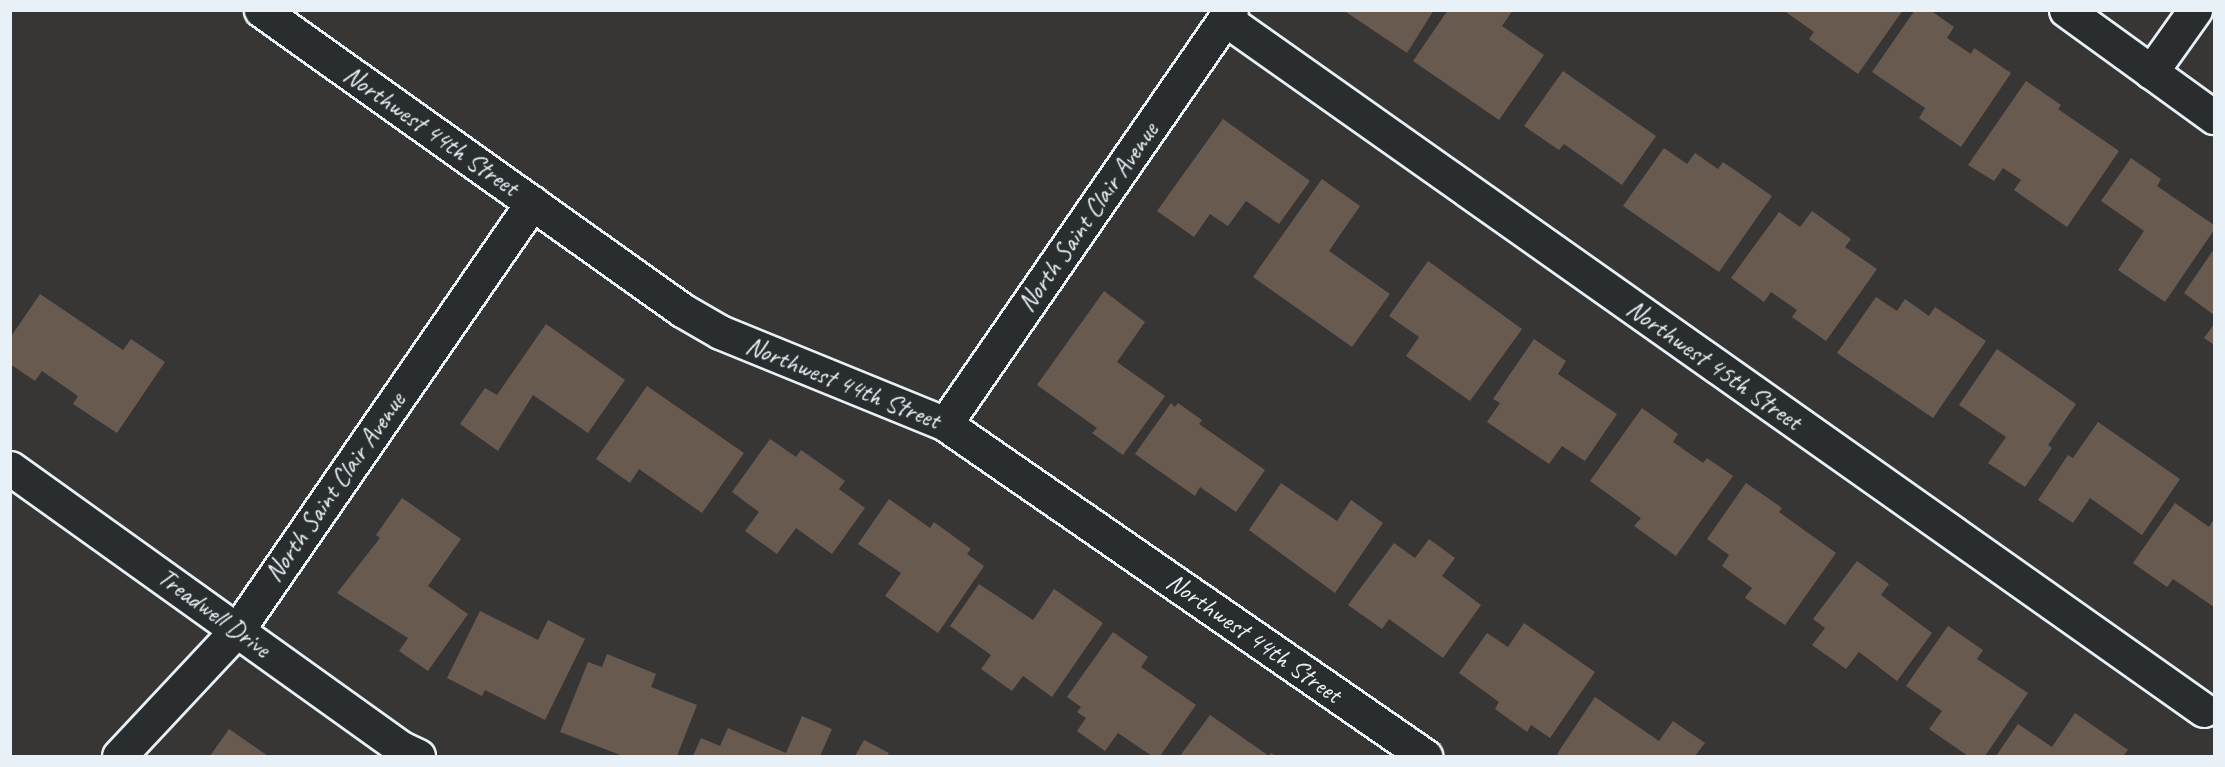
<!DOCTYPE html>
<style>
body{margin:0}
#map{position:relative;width:2225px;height:767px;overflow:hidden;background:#373635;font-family:Caveat,sans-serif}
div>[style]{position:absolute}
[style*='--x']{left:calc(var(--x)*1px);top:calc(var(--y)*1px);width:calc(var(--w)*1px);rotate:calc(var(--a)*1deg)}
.building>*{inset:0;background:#695a50}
.roads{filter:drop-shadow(2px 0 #e8f1f8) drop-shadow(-2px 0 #e8f1f8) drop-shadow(0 2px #e8f1f8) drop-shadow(0 -2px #e8f1f8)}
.street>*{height:33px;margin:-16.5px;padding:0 16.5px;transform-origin:16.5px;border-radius:16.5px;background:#2a2d2e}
span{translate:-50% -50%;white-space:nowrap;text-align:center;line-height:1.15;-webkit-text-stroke:4.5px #2a2d2e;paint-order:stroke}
.street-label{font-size:26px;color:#e8f1f8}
.frame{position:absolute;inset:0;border:12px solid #e8f1f8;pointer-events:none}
</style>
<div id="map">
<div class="building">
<i style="clip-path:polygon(1343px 10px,1434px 10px,1407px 53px)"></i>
<i style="clip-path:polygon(1448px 10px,1513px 10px,1502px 26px,1544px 55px,1499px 120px,1413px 61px)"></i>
<i style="clip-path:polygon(1783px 10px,1903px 10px,1858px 74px,1809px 39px,1814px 32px)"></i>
<i style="clip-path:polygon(1915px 10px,1930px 10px,1954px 27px,1947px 38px,1971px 54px,1974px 48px,2011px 73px,1961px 147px,1919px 118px,1925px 108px,1872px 72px)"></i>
<i style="clip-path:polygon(1563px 71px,1656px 136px,1622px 185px,1564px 144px,1559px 150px,1524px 126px)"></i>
<i style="clip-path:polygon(2026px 81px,2061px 105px,2058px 109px,2119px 151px,2067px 227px,2014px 190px,2021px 180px,2003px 168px,1994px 181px,1968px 165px)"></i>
<i style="clip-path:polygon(1223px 119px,1310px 181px,1279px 224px,1246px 201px,1228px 226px,1210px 214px,1194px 237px,1157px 211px)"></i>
<i style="clip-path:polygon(1664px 148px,1687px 164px,1695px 153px,1718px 169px,1723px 162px,1772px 196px,1719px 272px,1623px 206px)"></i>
<i style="clip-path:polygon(2131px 158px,2161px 179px,2157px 186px,2214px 225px,2214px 230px,2165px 302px,2118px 270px,2144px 231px,2101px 201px)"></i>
<i style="clip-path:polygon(1322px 179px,1360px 206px,1329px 251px,1390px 294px,1352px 347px,1253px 277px)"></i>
<i style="clip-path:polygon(1812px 211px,1851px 239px,1845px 247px,1877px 269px,1826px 341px,1792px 317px,1797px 310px,1771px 292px,1764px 302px,1731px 278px,1779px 212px,1800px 227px)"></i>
<i style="clip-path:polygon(2214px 249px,2214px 315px,2184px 293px)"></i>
<i style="clip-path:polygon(1428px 261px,1522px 329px,1470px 401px,1406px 356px,1419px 337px,1389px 316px)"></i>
<i style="clip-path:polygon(1104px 291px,1145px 322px,1117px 362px,1165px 396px,1123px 455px,1092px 433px,1097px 428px,1037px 385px)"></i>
<i style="clip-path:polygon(40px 294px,123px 350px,131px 339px,165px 362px,117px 433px,73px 404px,78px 396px,42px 371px,35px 381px,10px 364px,10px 338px)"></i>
<i style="clip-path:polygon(1876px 297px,1897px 311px,1905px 299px,1929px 316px,1935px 307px,1986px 341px,1933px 418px,1837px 353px)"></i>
<i style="clip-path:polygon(546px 324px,625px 380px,588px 433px,533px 395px,498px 451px,460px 424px,485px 388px,497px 395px)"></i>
<i style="clip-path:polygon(2214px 324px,2214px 345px,2204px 338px)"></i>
<i style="clip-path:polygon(1534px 339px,1566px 361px,1558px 374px,1617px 414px,1585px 461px,1562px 446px,1549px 464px,1487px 422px,1500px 403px,1493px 399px)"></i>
<i style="clip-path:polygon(1997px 349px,2076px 404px,2048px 445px,2052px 448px,2025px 487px,1988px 463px,2006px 437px,1959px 405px)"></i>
<i style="clip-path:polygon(647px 386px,744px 453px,702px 513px,639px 469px,630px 483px,596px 459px)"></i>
<i style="clip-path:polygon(1171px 403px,1175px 407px,1178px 403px,1202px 420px,1199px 424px,1265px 470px,1236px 512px,1200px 487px,1195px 496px,1135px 454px)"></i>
<i style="clip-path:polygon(1642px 408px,1678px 434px,1673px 442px,1703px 463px,1707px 458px,1733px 476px,1676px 556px,1634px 526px,1641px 518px,1590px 481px)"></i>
<i style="clip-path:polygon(2098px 422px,2180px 479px,2142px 535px,2090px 498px,2073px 523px,2038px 500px,2068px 455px,2073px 458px)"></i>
<i style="clip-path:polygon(770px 439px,796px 457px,801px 450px,845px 481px,839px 489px,865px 508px,832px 554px,796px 528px,777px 554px,745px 531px,759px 512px,732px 492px)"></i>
<i style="clip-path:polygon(1281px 483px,1337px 521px,1351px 500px,1383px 523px,1335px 593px,1249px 530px)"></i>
<i style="clip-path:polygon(1746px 483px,1782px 508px,1779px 512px,1836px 553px,1785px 625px,1745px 598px,1752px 588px,1722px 566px,1729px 555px,1707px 539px)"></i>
<i style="clip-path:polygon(402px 498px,461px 539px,428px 586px,468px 614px,428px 671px,399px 651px,408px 638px,337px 593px,380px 538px,376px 535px)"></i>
<i style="clip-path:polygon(889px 499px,930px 528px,934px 522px,971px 549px,967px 554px,984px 566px,938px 633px,885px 596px,901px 573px,858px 544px)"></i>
<i style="clip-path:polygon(2175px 503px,2209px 527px,2214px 519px,2214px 607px,2173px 579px,2167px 587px,2133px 563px)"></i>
<i style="clip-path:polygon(1429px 539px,1455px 558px,1442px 576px,1481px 605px,1443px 658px,1389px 619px,1382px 629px,1348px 605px,1394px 543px,1415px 558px)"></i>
<i style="clip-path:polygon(1857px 561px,1889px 584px,1881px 595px,1932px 633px,1897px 681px,1859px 652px,1846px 669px,1812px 645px,1825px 628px,1813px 619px)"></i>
<i style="clip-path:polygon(979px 584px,1033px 620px,1054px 589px,1103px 623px,1052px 697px,1023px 676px,1012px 691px,981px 669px,991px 655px,950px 626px)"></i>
<i style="clip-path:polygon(480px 611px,538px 640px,548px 620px,585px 639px,545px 720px,485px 690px,482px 696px,447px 678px)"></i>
<i style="clip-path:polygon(1524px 623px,1595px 672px,1550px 738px,1531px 725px,1527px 732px,1495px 709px,1499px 702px,1459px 673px,1487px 633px,1508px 647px)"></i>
<i style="clip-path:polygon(1948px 626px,1983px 650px,1977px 659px,2028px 693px,1985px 756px,1968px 756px,1929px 729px,1942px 711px,1906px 686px)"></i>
<i style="clip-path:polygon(1113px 632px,1148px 657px,1141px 667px,1196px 705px,1160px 756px,1152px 756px,1118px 733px,1105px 751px,1077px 731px,1086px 718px,1077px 712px,1081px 707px,1067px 697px)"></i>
<i style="clip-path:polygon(607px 654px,656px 674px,651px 687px,697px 705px,677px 756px,623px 756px,560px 732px,588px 662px,602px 667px)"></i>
<i style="clip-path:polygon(1595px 697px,1659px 741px,1673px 721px,1705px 743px,1695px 756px,1561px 756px,1557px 754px)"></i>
<i style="clip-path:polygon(2075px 713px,2128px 750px,2123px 756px,1996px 756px,2018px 724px,2052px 747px)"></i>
<i style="clip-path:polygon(1210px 715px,1269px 756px,1271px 753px,1275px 756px,1180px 756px)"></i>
<i style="clip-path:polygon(802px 716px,832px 729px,820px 756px,693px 756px,701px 738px,720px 746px,728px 728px,786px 753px)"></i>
<i style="clip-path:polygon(229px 729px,268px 756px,210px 756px)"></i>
<i style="clip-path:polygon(864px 740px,889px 753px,887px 756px,855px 756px)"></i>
</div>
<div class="roads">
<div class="street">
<i style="--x:261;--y:10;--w:517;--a:35.47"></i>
<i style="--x:682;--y:310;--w:44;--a:30.1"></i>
<i style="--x:720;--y:332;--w:243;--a:22.2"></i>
<i style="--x:945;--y:424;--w:584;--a:34.67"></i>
<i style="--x:2066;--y:10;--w:183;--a:35.9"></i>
<i style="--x:1225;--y:19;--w:1198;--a:35.22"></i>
<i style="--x:2151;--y:72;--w:76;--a:-54.6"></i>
<i style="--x:945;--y:424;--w:503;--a:-55.36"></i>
<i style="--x:10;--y:468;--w:479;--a:35.6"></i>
<i style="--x:399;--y:747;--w:21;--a:25"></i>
<i style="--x:119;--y:756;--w:174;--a:-46.9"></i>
<i style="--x:238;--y:629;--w:518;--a:-55.39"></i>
</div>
</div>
<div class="street-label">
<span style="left:431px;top:131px;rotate:35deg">Northwest 44th Street</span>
<span style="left:1088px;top:217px;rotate:-55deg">North Saint Clair Avenue</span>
<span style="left:1714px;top:365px;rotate:35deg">Northwest 45th Street</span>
<span style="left:843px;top:383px;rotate:22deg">Northwest 44th Street</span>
<span style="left:335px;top:487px;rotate:-55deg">North Saint Clair Avenue</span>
<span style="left:214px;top:613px;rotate:36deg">Treadwell Drive</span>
<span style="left:1254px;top:638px;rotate:35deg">Northwest 44th Street</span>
</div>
<div class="frame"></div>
</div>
